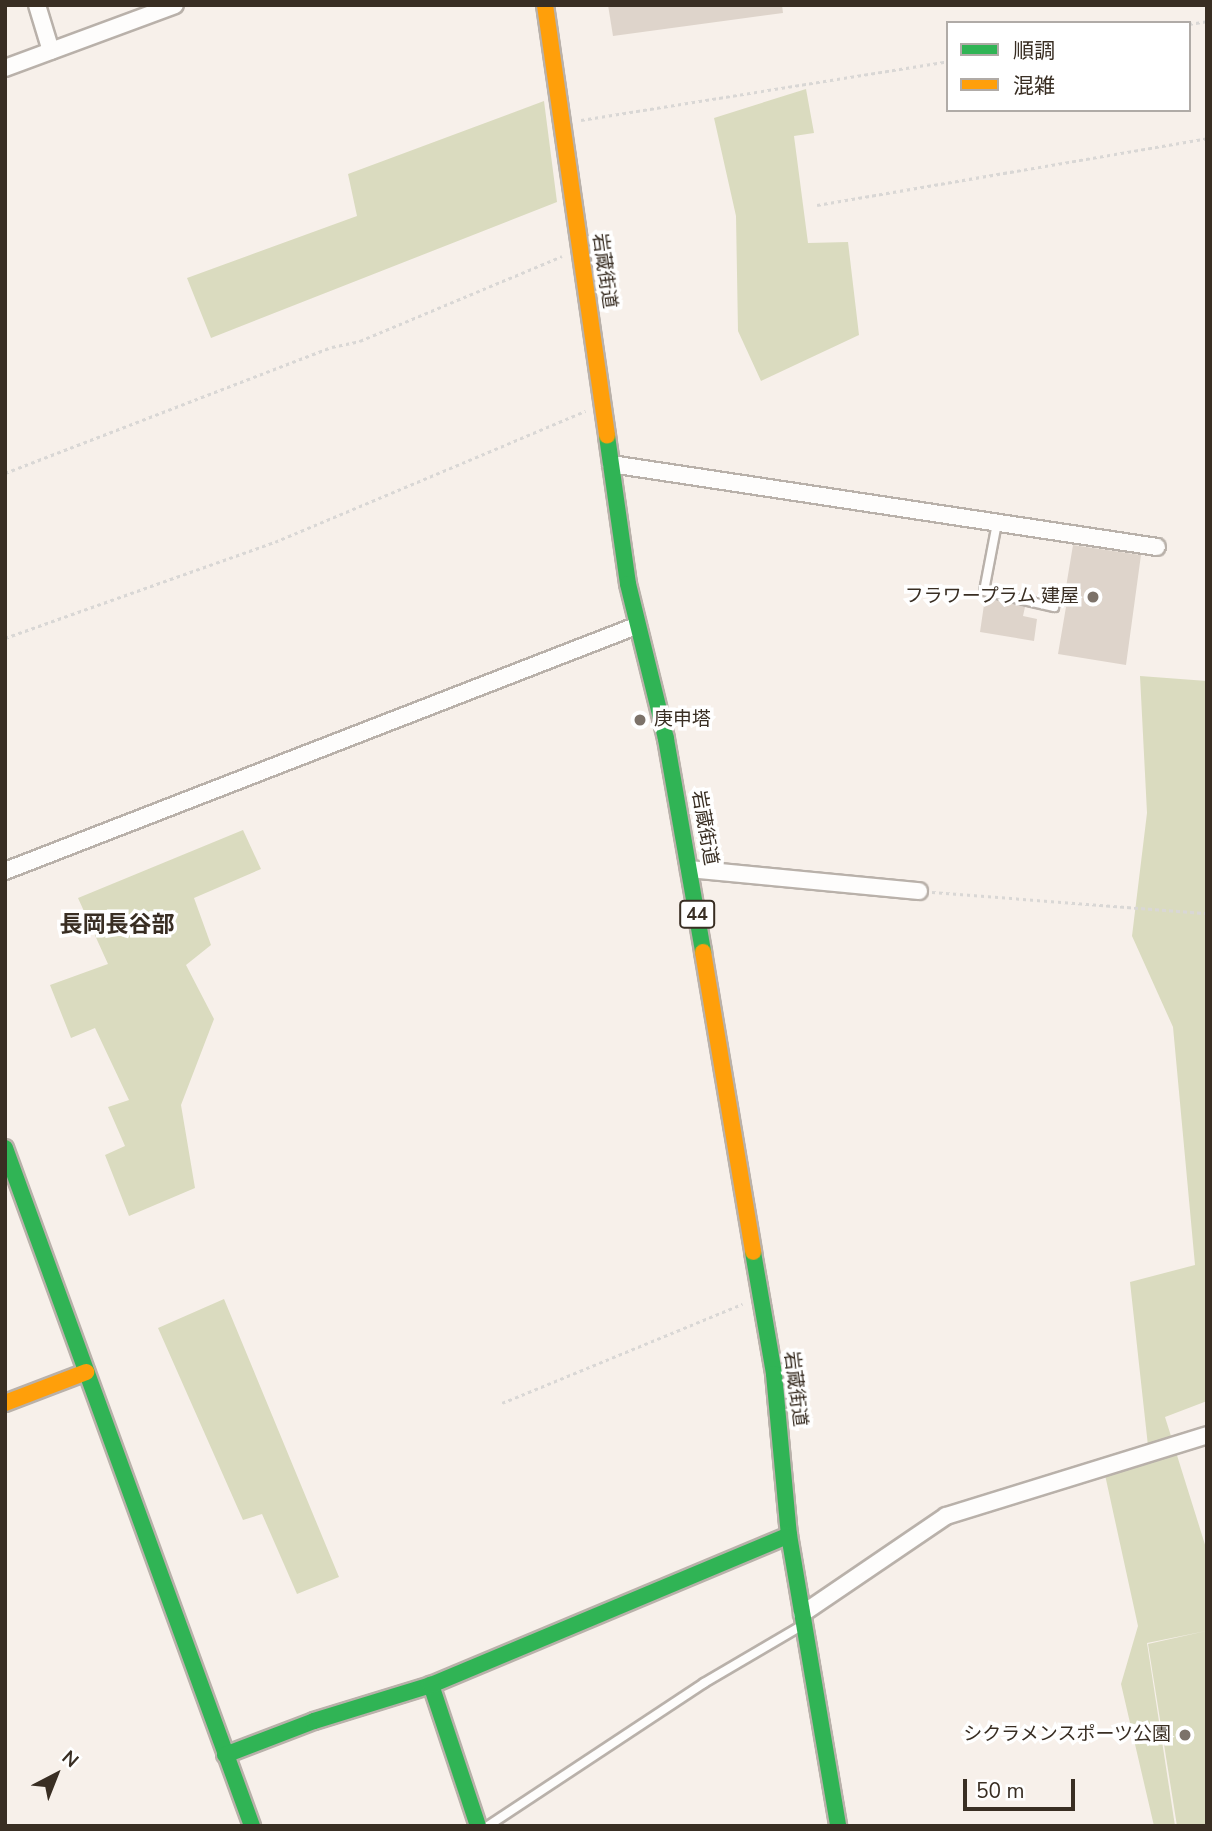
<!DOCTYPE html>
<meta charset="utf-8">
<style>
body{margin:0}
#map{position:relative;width:1212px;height:1831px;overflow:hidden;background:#f7f0ea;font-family:"Nunito Sans","Noto Sans JP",sans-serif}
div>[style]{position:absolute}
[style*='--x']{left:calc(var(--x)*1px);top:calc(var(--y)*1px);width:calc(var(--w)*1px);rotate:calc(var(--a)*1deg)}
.green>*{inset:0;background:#dadbbf}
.building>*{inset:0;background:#ded4cb}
.path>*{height:2.5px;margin-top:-1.25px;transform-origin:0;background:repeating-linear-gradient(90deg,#d9d7d5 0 3.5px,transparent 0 7px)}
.roads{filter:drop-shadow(2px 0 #b9b1aa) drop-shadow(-2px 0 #b9b1aa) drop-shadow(0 2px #b9b1aa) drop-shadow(0 -2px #b9b1aa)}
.lane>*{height:8px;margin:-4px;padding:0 4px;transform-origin:4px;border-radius:4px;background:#fefdfc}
.street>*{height:16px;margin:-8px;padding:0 8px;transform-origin:8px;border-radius:8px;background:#fefdfc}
.fast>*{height:16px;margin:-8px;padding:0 8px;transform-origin:8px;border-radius:8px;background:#30b455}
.slow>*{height:16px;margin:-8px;padding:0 8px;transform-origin:8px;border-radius:8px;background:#ff9f0a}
.dots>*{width:19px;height:19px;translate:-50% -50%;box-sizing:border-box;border:4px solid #fff;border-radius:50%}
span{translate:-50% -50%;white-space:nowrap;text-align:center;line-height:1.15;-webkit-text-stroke:7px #fff;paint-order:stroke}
.shield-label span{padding:2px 5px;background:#fff;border:2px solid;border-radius:5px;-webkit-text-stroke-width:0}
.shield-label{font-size:18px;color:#392e23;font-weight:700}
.street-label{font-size:19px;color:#392e23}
.poi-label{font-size:19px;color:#392e23}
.right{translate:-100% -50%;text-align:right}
.left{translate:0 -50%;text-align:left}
.quarter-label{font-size:23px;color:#392e23;font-weight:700}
.frame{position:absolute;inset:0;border:7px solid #392e23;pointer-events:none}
.legend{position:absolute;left:946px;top:21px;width:245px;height:91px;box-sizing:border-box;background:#fff;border:2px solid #b0aba7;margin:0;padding:9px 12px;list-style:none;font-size:21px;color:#392e23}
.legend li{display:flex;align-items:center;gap:14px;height:35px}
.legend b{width:35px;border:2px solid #b0aba7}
.north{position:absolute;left:21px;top:1740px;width:70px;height:70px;-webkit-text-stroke:5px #fff;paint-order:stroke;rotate:42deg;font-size:19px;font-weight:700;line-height:28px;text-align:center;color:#392e23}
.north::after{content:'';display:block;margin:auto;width:24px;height:32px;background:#392e23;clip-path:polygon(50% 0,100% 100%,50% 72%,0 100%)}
.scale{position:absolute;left:963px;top:1779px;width:112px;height:32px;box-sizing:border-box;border:4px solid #392e23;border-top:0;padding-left:9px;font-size:21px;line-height:24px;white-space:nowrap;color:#392e23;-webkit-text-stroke:5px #fff;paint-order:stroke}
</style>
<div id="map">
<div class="green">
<i style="clip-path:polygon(806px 89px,814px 133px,794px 136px,808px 243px,848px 242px,859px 335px,761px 381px,738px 331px,736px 216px,714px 118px)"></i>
<i style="clip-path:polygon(544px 101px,557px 202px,211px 338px,187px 278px,357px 216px,348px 174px)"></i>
<i style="clip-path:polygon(1140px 676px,1207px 681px,1207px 1401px,1165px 1417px,1207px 1551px,1207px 1826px,1177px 1826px,1148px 1644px,1206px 1631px,1147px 1643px,1175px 1826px,1154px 1826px,1121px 1684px,1138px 1626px,1102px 1461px,1148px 1446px,1130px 1282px,1195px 1265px,1173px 1027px,1132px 936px,1147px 813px)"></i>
<i style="clip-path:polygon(243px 830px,261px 869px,194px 898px,211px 945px,186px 965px,214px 1019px,181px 1105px,195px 1188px,129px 1216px,105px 1155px,125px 1146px,108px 1107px,129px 1100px,95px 1028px,71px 1038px,50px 985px,108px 964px,78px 898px)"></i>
<i style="clip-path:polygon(224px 1299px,339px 1577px,297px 1594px,262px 1514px,243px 1520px,158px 1328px)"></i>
</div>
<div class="building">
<i style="clip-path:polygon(608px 5px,782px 5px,783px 13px,613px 36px)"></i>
<i style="clip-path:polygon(1073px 545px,1141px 555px,1126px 665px,1058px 654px,1066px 607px,1061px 606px,1061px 592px,1051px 591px,1053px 585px,1066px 587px)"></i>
<i style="clip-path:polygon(985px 598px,1025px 607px,1023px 616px,1037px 619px,1034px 641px,980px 632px)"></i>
</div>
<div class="path">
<i style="--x:1189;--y:24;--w:18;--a:-9"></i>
<i style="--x:581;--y:120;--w:372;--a:-9.1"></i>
<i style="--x:817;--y:205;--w:396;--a:-9.7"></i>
<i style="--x:5;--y:473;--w:350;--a:-21.1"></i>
<i style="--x:332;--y:347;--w:29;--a:-12"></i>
<i style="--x:360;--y:341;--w:219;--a:-22.8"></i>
<i style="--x:5;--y:638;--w:287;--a:-19.6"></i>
<i style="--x:275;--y:542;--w:337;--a:-22.9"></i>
<i style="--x:932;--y:892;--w:276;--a:4.4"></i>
<i style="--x:502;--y:1403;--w:260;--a:-22.4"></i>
</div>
<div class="roads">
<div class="lane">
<i style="--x:997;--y:523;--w:69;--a:100.8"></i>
<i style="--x:984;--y:591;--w:72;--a:12.9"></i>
<i style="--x:1054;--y:607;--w:11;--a:-80"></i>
<i style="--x:488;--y:1826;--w:259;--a:-33.5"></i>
<i style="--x:704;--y:1683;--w:113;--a:-30.4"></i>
</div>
<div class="street">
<i style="--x:37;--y:5;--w:48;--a:73.1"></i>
<i style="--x:5;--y:68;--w:181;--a:-20.3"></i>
<i style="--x:611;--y:464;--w:552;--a:8.64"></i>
<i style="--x:689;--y:869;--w:231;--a:5.5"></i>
<i style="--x:5;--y:871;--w:677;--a:-21.22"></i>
<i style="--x:802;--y:1614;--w:174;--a:-34.2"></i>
<i style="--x:946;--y:1516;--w:273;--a:-17.2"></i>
</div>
<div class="fast">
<i style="--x:607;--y:436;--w:149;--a:81.9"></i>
<i style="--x:628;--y:584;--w:160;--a:76.2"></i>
<i style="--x:666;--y:739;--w:216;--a:80.1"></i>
<i style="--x:5;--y:1148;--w:722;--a:69.98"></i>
<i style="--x:753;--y:1252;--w:124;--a:80.2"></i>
<i style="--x:774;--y:1374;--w:162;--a:84.7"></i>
<i style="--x:789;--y:1535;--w:295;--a:80.4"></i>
<i style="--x:225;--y:1755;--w:95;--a:-20.9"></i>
<i style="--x:314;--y:1721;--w:122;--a:-17.1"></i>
<i style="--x:478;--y:1826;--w:149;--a:-108.4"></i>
<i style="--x:431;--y:1685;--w:388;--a:-22.7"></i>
</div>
<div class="slow">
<i style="--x:545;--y:5;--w:435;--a:81.8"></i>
<i style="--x:703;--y:952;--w:304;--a:80.5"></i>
<i style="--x:5;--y:1403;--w:87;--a:-20.9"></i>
</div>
</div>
<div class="dots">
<i style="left:1093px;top:597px;background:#7c7269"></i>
<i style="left:640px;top:720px;background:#7c7269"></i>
<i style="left:1185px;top:1735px;background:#7c7269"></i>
</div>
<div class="shield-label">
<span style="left:697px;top:914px">44</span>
</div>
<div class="street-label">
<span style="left:604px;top:271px;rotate:82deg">岩蔵街道</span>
<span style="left:704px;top:828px;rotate:80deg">岩蔵街道</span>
<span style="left:795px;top:1389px;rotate:83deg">岩蔵街道</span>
</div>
<div class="poi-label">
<span class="right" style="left:1079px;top:597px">フラワープラム 建屋</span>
<span class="left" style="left:654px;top:720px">庚申塔</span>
<span class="right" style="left:1171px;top:1735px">シクラメンスポーツ公園</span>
</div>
<div class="quarter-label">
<span style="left:117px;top:925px">長岡長谷部</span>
</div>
<div class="frame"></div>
<ul class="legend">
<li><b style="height:9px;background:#30b455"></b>順調</li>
<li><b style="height:9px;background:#ff9f0a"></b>混雑</li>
</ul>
<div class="north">N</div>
<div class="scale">50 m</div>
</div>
